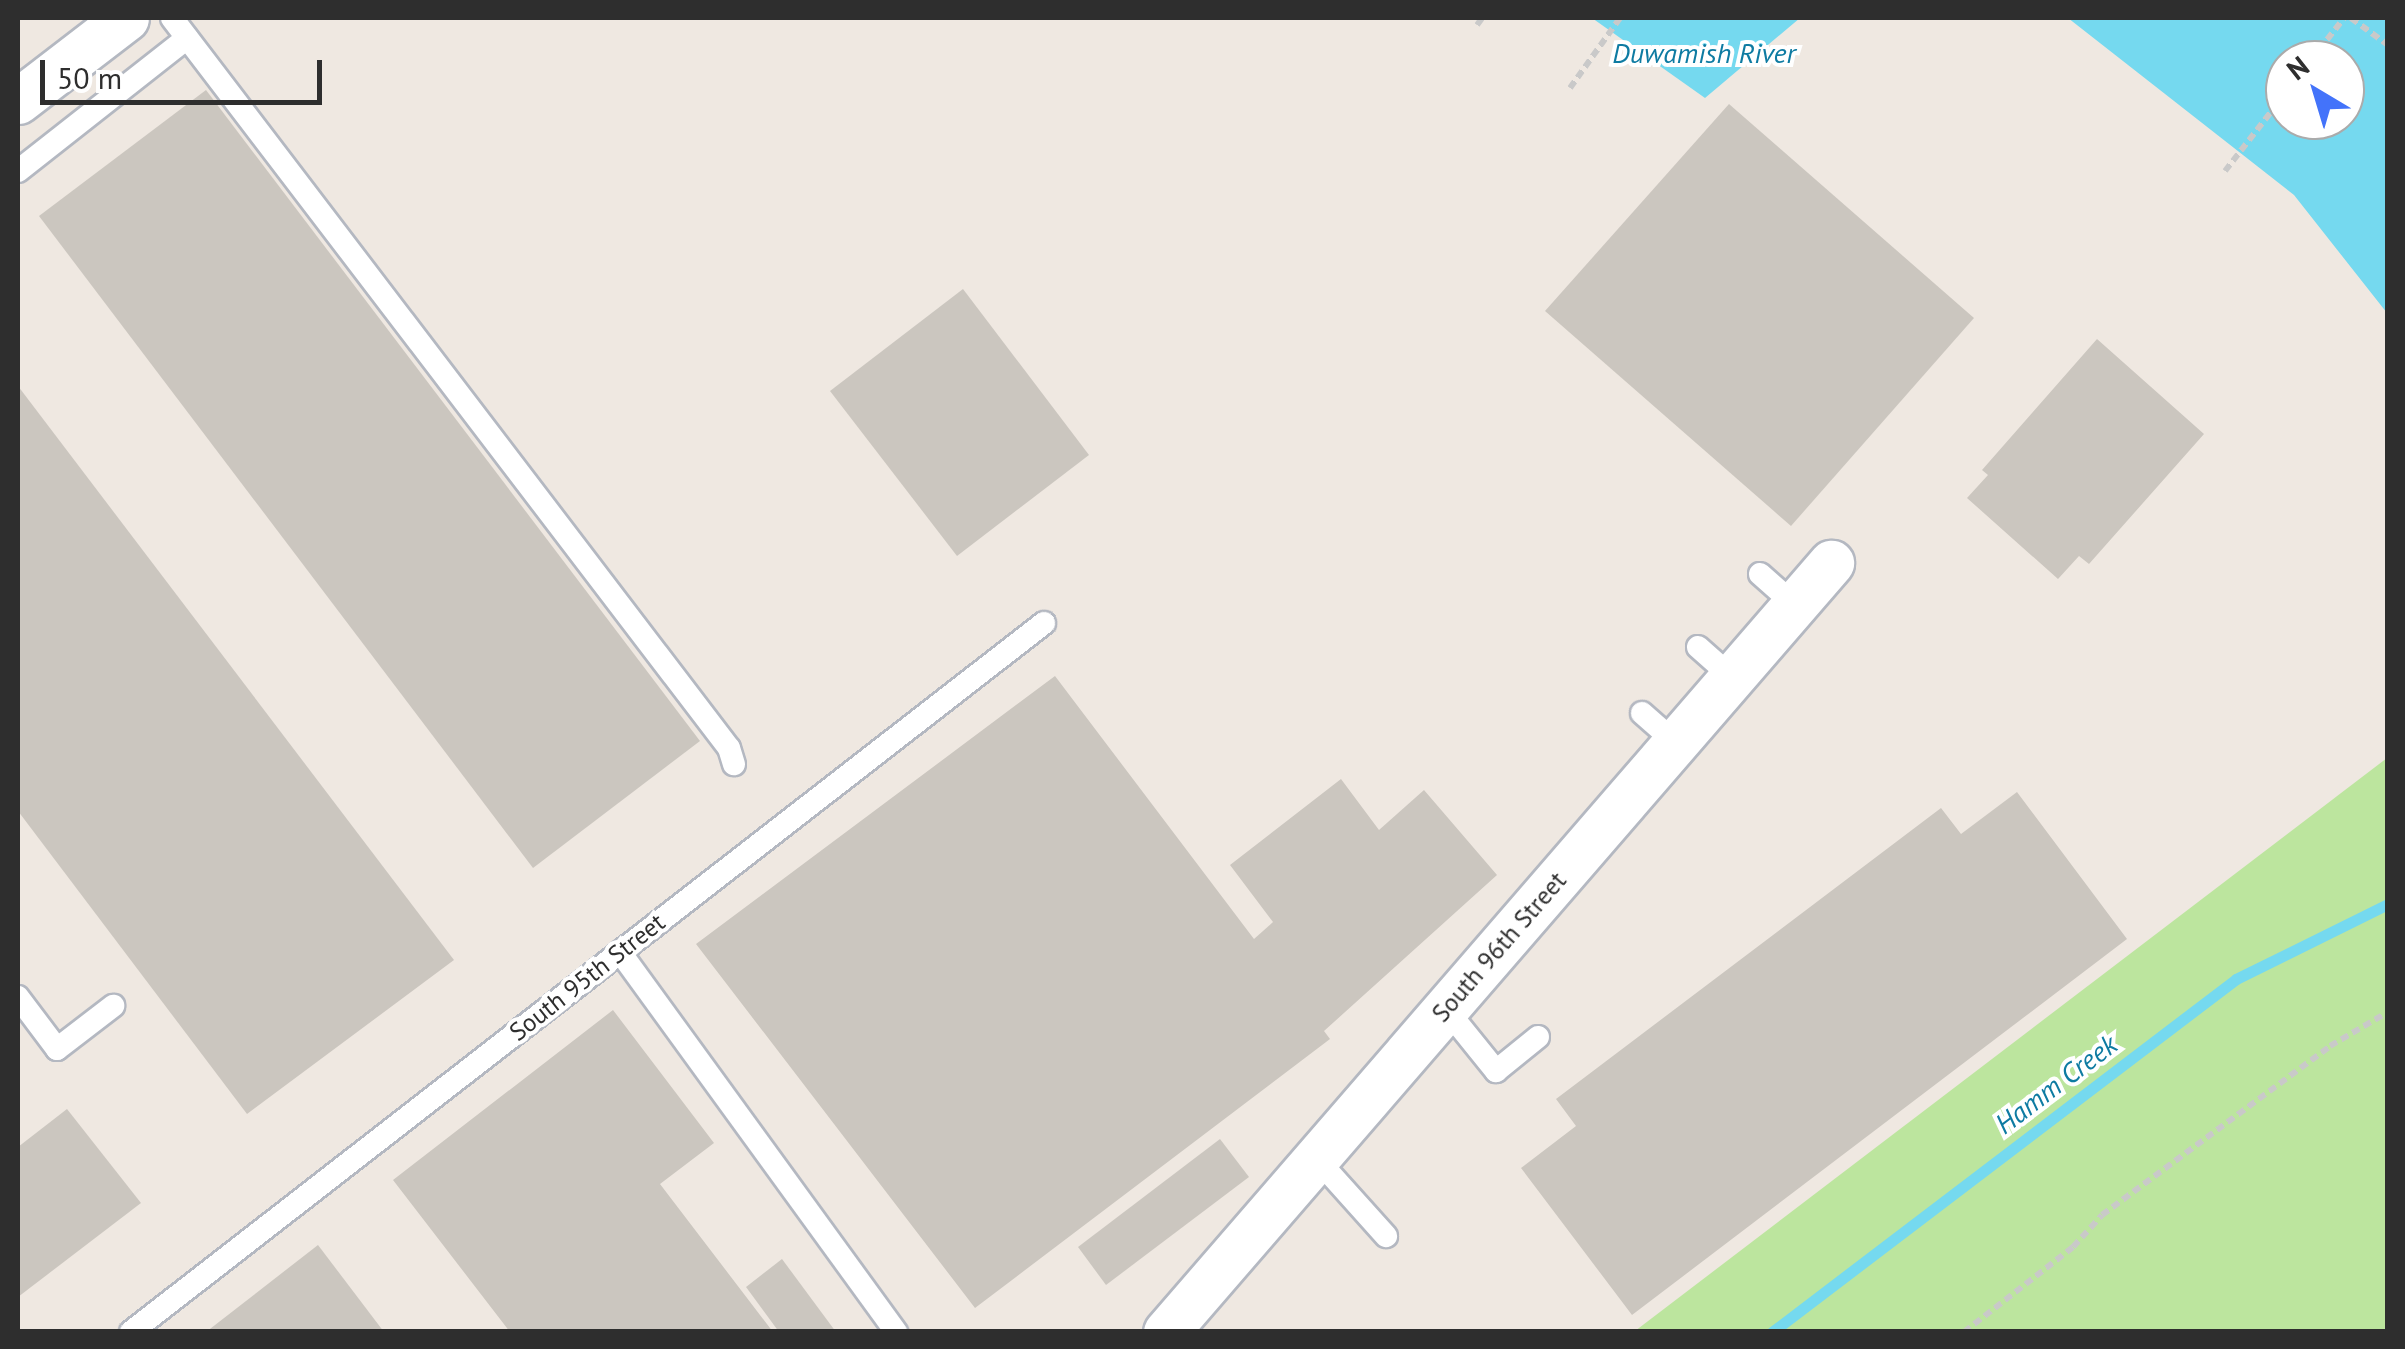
<!DOCTYPE html>
<style>
body{margin:0}
#map{position:relative;width:2405px;height:1349px;overflow:hidden;background:#efe8e1;font-family:"PT Sans",sans-serif}
div>[style]{position:absolute}
[style*='--x']{left:calc(var(--x)*1px);top:calc(var(--y)*1px);width:calc(var(--w)*1px);rotate:calc(var(--a)*1deg)}
.green>*{inset:0;background:#bce59e}
.water>*{inset:0;background:#75d9ef}
.stream>*{height:11px;margin:-5.5px;padding:0 5.5px;transform-origin:5.5px;border-radius:5.5px;background:#75d9ef}
.building>*{inset:0;background:#cbc6bf}
.path>*{height:6px;margin-top:-3px;transform-origin:0;background:repeating-linear-gradient(90deg,#c9c9c9 0 8px,transparent 0 13px)}
.roads{filter:drop-shadow(2px 0 #b4b8c1) drop-shadow(-2px 0 #b4b8c1) drop-shadow(0 2px #b4b8c1) drop-shadow(0 -2px #b4b8c1)}
.service>*{height:22px;margin:-11px;padding:0 11px;transform-origin:11px;border-radius:11px;background:#fff}
.minor>*{height:45px;margin:-22.5px;padding:0 22.5px;transform-origin:22.5px;border-radius:22.5px;background:#fff}
span{translate:-50% -50%;white-space:nowrap;text-align:center;line-height:1.15;-webkit-text-stroke:8px #fff;paint-order:stroke}
.street-label{font-size:25px;color:#2e2e2e}
.water-label{font-size:28px;color:#0e7ba2;font-style:italic}
.frame{position:absolute;inset:0;border:20px solid #2e2e2e;pointer-events:none}
.north{position:absolute;left:2265px;top:40px;width:100px;height:100px;box-sizing:border-box;background:#fff;border:2px solid #ababab;border-radius:50%;rotate:322deg;font-size:28px;font-weight:700;line-height:40px;text-align:center;color:#2e2e2e}
.north::after{content:'';display:block;margin:auto;width:35px;height:45px;background:#4373fa;clip-path:polygon(50% 0,100% 100%,50% 72%,0 100%)}
.scale{position:absolute;left:40px;top:60px;width:282px;height:45px;box-sizing:border-box;border:5px solid #2e2e2e;border-top:0;padding-left:12px;font-size:30px;line-height:35px;white-space:nowrap;color:#2e2e2e;-webkit-text-stroke:8px #fff;paint-order:stroke}
</style>
<div id="map">
<div class="green">
<i style="clip-path:polygon(2387px 758px,2387px 1331px,1635px 1331px)"></i>
</div>
<div class="water">
<i style="clip-path:polygon(1592px 18px,1800px 18px,1705px 98px)"></i>
<i style="clip-path:polygon(evenodd,2068px 18px,2387px 18px,2387px 313px,2294px 195px,2068px 18px,2285px 60px,2345px 60px,2345px 120px,2285px 120px,2285px 60px)"></i>
</div>
<div class="stream">
<i style="--x:1772;--y:1332;--w:583;--a:-37.26"></i>
<i style="--x:2236;--y:979;--w:169;--a:-26.3"></i>
</div>
<div class="building">
<i style="clip-path:polygon(206px 90px,700px 741px,533px 868px,39px 216px)"></i>
<i style="clip-path:polygon(1729px 104px,1974px 318px,1791px 526px,1545px 311px)"></i>
<i style="clip-path:polygon(963px 289px,1089px 455px,957px 556px,830px 391px)"></i>
<i style="clip-path:polygon(2097px 339px,2204px 434px,2089px 564px,2079px 556px,2058px 579px,1967px 498px,1988px 475px,1982px 470px)"></i>
<i style="clip-path:polygon(18px 386px,454px 960px,247px 1114px,18px 811px)"></i>
<i style="clip-path:polygon(1055px 676px,1254px 939px,1273px 922px,1230px 865px,1341px 779px,1379px 830px,1424px 790px,1497px 875px,1324px 1031px,1330px 1039px,975px 1308px,696px 944px)"></i>
<i style="clip-path:polygon(2017px 792px,2127px 939px,1632px 1315px,1521px 1168px,1576px 1126px,1556px 1099px,1941px 808px,1961px 834px)"></i>
<i style="clip-path:polygon(613px 1010px,714px 1143px,660px 1184px,773px 1332px,510px 1332px,393px 1180px)"></i>
<i style="clip-path:polygon(67px 1109px,141px 1203px,18px 1297px,18px 1147px)"></i>
<i style="clip-path:polygon(1220px 1139px,1249px 1177px,1106px 1285px,1078px 1247px)"></i>
<i style="clip-path:polygon(318px 1245px,384px 1332px,206px 1332px)"></i>
<i style="clip-path:polygon(782px 1259px,836px 1332px,779px 1332px,746px 1287px)"></i>
</div>
<div class="path">
<i style="--x:2351;--y:18;--w:46;--a:36.1"></i>
<i style="--x:1477;--y:25;--w:9;--a:-54"></i>
<i style="--x:2311;--y:60;--w:53;--a:-51.8"></i>
<i style="--x:1570;--y:88;--w:86;--a:-54.5"></i>
<i style="--x:2225;--y:171;--w:98;--a:-52.1"></i>
<i style="--x:1964;--y:1332;--w:138;--a:-37.9"></i>
<i style="--x:2073;--y:1247;--w:43;--a:-47.8"></i>
<i style="--x:2102;--y:1215;--w:284;--a:-36.5"></i>
<i style="--x:2330;--y:1046;--w:67;--a:-30.4"></i>
</div>
<div class="roads">
<div class="service">
<i style="--x:172;--y:18;--w:918;--a:52.66"></i>
<i style="--x:729;--y:748;--w:17;--a:73"></i>
<i style="--x:18;--y:171;--w:215;--a:-38.2"></i>
<i style="--x:1760;--y:574;--w:47;--a:41.5"></i>
<i style="--x:1698;--y:647;--w:47;--a:41.5"></i>
<i style="--x:1642;--y:713;--w:45;--a:41.4"></i>
<i style="--x:620;--y:952;--w:470;--a:54"></i>
<i style="--x:18;--y:997;--w:65;--a:53.1"></i>
<i style="--x:57;--y:1049;--w:71;--a:-37.5"></i>
<i style="--x:1446;--y:1009;--w:80;--a:51.1"></i>
<i style="--x:1496;--y:1071;--w:54;--a:-39"></i>
<i style="--x:1316;--y:1158;--w:105;--a:48.1"></i>
<i style="--x:131;--y:1332;--w:1156;--a:-37.83"></i>
</div>
<div class="minor">
<i style="--x:18;--y:101;--w:136;--a:-37.5"></i>
<i style="--x:1166;--y:1332;--w:1017;--a:-49.15"></i>
</div>
</div>
<div class="street-label">
<span style="left:1499px;top:947px;rotate:-49deg">South 96th Street</span>
<span style="left:587px;top:977px;rotate:-38deg">South 95th Street</span>
</div>
<div class="water-label">
<span style="left:1704px;top:53px">Duwamish River</span>
<span style="left:2056px;top:1084px;rotate:-37deg">Hamm Creek</span>
</div>
<div class="frame"></div>
<div class="north">N</div>
<div class="scale">50 m</div>
</div>
